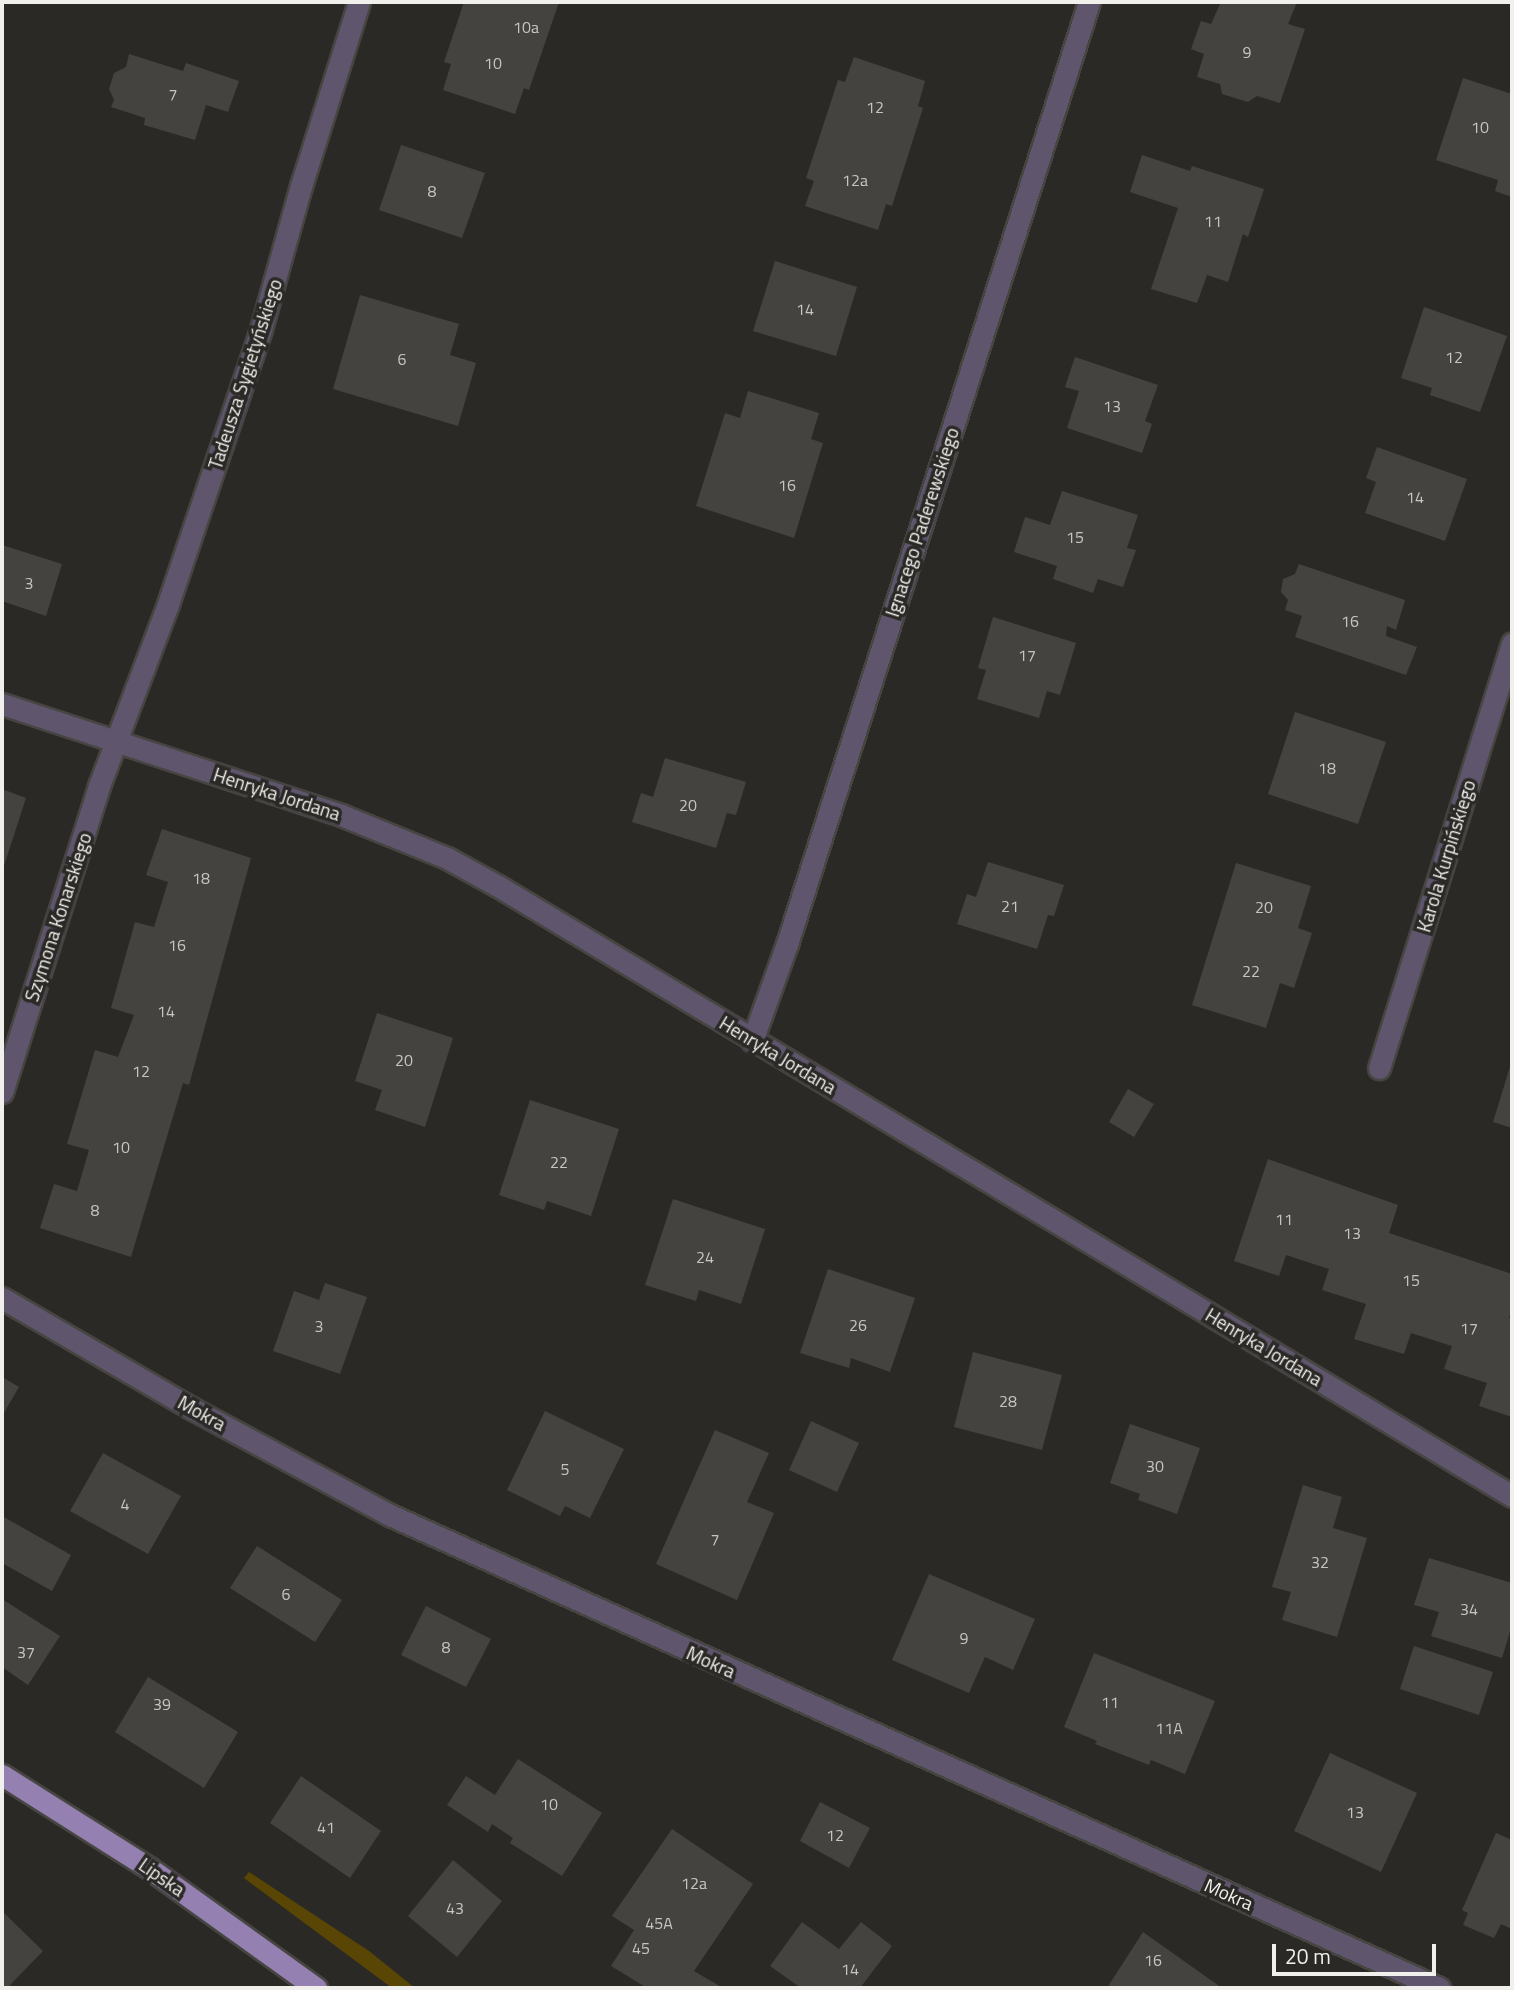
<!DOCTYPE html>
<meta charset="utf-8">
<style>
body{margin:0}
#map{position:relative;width:1514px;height:1990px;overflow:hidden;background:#2b2926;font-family:"Titillium Web",sans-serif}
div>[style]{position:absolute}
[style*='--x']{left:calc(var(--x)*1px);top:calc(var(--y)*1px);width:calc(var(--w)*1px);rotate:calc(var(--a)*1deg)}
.green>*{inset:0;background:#594605}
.building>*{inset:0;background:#454340}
.roads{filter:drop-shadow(2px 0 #474542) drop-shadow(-2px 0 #474542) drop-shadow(0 2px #474542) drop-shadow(0 -2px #474542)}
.minor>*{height:21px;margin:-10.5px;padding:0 10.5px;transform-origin:10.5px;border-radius:10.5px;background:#5f566e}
.major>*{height:21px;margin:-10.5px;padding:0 10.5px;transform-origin:10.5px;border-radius:10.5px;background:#9481b1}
span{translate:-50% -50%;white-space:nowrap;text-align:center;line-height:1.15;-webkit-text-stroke:7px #2b2926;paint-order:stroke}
.number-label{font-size:16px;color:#c6c5c2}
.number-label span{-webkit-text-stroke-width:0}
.street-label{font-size:19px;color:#f1f0ed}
.frame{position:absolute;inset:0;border:4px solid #f1f0ed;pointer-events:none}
.scale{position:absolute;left:1272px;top:1944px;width:164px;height:32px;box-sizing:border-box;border:4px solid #f1f0ed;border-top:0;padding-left:9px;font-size:21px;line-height:24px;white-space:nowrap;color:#f1f0ed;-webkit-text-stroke:5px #2b2926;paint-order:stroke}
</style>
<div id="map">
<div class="green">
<i style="clip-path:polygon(249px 1872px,369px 1951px,415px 1988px,392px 1988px,244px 1878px)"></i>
</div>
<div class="building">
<i style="clip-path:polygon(464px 2px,559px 2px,529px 90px,524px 88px,515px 114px,443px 90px,451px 64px,444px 62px)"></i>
<i style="clip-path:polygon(1221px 2px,1297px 2px,1288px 24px,1305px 29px,1280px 103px,1257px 96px,1248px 102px,1222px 94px,1220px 84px,1197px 77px,1204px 54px,1191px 49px,1201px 21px,1211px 24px)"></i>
<i style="clip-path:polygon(129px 54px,183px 71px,186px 63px,239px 81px,228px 112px,206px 105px,195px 140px,144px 125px,145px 118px,111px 107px,114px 100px,109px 89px,114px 73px,126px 67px)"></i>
<i style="clip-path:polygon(854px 57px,925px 81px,918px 106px,923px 108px,892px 206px,886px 204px,878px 230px,805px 206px,814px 181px,806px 178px,838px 80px,845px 82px)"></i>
<i style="clip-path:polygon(1463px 78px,1512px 94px,1512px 197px,1495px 191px,1498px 180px,1436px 160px)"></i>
<i style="clip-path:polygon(401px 145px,485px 173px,462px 238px,379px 210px)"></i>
<i style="clip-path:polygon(1142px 155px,1190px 171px,1192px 166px,1264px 189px,1248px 237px,1243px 234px,1228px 282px,1207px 275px,1197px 303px,1151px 289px,1178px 208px,1130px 192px)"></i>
<i style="clip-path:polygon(775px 261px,857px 287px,836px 356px,753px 331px)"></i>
<i style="clip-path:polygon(360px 295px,459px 324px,450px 355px,476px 363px,458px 426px,333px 389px)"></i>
<i style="clip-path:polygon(1424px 307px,1507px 336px,1480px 412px,1430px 395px,1432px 388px,1401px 378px)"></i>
<i style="clip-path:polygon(1075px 357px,1158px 385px,1145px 421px,1152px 424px,1142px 453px,1067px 428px,1079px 391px,1065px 387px)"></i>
<i style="clip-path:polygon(748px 391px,819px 413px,811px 439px,823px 443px,794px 538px,696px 506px,725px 413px,740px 418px)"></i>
<i style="clip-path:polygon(1377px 447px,1467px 479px,1445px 541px,1365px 513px,1376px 482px,1366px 478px)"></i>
<i style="clip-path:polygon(1062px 491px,1138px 515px,1127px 548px,1136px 550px,1123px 587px,1098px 579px,1093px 593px,1053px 579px,1057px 566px,1014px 552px,1025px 517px,1050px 525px)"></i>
<i style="clip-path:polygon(2px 545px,62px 564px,46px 616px,2px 601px)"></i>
<i style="clip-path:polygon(1299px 564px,1405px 600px,1396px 630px,1387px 626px,1386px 636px,1417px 647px,1406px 675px,1295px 637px,1302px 616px,1285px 610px,1288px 600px,1281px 592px,1283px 579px,1295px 574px)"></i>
<i style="clip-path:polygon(993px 617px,1076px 643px,1060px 695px,1047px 691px,1039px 718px,977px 699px,986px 670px,978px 668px)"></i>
<i style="clip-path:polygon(1295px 712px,1386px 742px,1358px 824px,1268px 794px)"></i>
<i style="clip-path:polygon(665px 758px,746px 782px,736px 815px,727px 813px,716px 848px,632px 822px,641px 793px,653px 797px)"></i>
<i style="clip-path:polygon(2px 789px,26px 798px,2px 872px)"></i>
<i style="clip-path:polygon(162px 829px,251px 858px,189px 1085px,183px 1083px,131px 1257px,40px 1228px,54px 1184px,77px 1191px,89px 1150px,67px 1144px,95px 1050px,118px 1057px,134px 1015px,111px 1008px,135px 922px,154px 927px,168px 882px,146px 875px)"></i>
<i style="clip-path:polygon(988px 862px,1064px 885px,1054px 916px,1048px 915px,1037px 949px,957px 924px,967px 894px,976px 897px)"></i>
<i style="clip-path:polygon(1236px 863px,1311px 886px,1298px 928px,1312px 933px,1294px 988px,1280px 983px,1266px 1028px,1192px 1005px)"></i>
<i style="clip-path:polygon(377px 1013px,453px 1038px,425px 1127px,375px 1110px,382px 1090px,355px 1081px)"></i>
<i style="clip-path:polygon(1512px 1060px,1512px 1128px,1493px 1122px)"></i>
<i style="clip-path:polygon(1128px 1089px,1154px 1104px,1134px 1137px,1109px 1122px)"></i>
<i style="clip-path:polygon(530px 1100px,619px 1129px,591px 1216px,547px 1201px,544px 1210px,499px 1195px)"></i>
<i style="clip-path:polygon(1268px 1159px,1398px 1205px,1389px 1233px,1512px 1274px,1512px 1307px,1509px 1318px,1512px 1319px,1512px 1417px,1479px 1406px,1487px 1383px,1444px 1369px,1452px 1346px,1411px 1333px,1404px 1354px,1354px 1339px,1366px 1304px,1322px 1290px,1329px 1269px,1286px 1255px,1279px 1276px,1234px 1261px)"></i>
<i style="clip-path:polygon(673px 1199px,765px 1229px,741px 1304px,699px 1290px,696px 1301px,645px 1285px)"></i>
<i style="clip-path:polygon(828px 1269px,915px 1298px,890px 1372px,851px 1358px,849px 1368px,800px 1353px)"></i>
<i style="clip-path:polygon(325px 1283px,367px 1297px,340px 1374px,273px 1351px,294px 1291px,319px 1300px)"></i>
<i style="clip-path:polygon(973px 1352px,1062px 1375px,1042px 1450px,954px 1427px)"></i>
<i style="clip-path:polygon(2px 1377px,19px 1387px,2px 1416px)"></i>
<i style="clip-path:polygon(545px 1411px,624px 1449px,590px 1518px,565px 1506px,560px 1516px,507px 1490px)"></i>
<i style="clip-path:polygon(811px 1421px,859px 1443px,837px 1492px,789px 1470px)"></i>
<i style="clip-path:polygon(1130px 1424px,1200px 1448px,1177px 1514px,1138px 1500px,1140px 1494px,1110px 1483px)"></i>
<i style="clip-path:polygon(715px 1430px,769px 1453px,747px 1502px,774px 1513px,737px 1600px,656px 1564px)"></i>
<i style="clip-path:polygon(103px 1453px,181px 1496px,148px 1554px,70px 1511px)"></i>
<i style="clip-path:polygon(1303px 1485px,1342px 1497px,1333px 1528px,1367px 1538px,1337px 1637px,1282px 1620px,1291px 1592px,1272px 1587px)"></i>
<i style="clip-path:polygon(2px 1516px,71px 1555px,52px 1591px,2px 1563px)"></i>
<i style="clip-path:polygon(257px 1546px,342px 1600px,315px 1642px,230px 1588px)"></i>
<i style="clip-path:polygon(1429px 1558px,1512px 1583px,1512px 1625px,1502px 1658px,1431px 1636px,1439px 1612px,1414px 1605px)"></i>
<i style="clip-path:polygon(929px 1574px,1035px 1619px,1013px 1670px,985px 1657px,969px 1693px,892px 1660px)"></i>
<i style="clip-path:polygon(2px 1599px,60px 1636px,28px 1685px,2px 1667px)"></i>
<i style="clip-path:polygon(426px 1606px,491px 1639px,466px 1687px,401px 1655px)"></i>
<i style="clip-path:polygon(1414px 1646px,1493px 1672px,1479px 1715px,1400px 1689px)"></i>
<i style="clip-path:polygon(1094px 1653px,1215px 1701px,1185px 1774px,1151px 1760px,1149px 1765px,1095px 1744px,1097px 1741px,1064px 1727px)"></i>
<i style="clip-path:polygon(148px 1677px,238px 1732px,204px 1788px,115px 1732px)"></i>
<i style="clip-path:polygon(1330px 1753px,1417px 1793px,1381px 1872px,1294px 1831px)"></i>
<i style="clip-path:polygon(518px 1759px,602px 1813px,562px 1876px,510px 1843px,513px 1838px,492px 1824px,488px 1832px,447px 1805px,466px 1776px,495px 1795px)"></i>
<i style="clip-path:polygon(301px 1776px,381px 1831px,350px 1878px,270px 1823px)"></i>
<i style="clip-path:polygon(820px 1802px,870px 1828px,849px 1868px,800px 1841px)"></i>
<i style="clip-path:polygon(672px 1829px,753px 1884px,694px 1971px,723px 1988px,647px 1988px,611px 1966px,634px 1930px,612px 1916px)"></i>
<i style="clip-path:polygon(1496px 1833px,1512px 1840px,1512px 1929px,1501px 1924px,1494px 1938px,1463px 1925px,1468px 1913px,1462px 1910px)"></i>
<i style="clip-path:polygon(453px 1860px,502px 1901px,457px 1957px,408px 1916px)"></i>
<i style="clip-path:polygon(2px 1911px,43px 1951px,10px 1985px,13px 1988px,2px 1988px)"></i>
<i style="clip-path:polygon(802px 1922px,839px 1949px,861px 1922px,892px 1946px,860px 1988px,801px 1988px,770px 1966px)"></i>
<i style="clip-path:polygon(1143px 1932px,1222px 1988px,1107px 1988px)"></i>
</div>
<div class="roads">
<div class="minor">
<i style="--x:2;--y:704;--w:357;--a:18.1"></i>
<i style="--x:341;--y:815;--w:114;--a:22.1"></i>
<i style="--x:447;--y:858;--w:58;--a:28.8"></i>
<i style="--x:498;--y:886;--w:1183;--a:31.03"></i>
<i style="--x:752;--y:1041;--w:103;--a:-70.2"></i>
<i style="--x:787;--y:944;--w:989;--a:-72.22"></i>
<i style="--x:1379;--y:1068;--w:445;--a:-72.6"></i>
<i style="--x:2;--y:1092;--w:321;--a:-72.4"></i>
<i style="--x:99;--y:786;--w:195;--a:-69.2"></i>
<i style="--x:168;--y:604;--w:290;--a:-71.3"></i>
<i style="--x:261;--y:329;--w:148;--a:-74.4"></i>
<i style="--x:301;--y:186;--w:193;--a:-72.5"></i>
<i style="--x:2;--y:1298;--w:221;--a:30.2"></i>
<i style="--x:193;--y:1409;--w:224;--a:28.3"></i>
<i style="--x:390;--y:1515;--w:1151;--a:24.27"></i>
</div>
<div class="major">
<i style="--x:2;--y:1775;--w:174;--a:32.3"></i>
<i style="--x:149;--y:1868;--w:206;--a:35.7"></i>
</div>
</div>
<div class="number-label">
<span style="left:526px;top:27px">10a</span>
<span style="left:1247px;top:52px">9</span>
<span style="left:493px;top:63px">10</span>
<span style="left:173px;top:94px">7</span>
<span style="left:875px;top:107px">12</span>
<span style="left:1480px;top:127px">10</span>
<span style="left:855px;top:180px">12a</span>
<span style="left:432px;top:191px">8</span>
<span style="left:1213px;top:221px">11</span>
<span style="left:805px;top:309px">14</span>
<span style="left:1454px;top:357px">12</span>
<span style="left:402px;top:359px">6</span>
<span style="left:1112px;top:406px">13</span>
<span style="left:787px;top:485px">16</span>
<span style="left:1415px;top:497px">14</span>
<span style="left:1075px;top:537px">15</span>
<span style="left:29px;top:583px">3</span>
<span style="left:1350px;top:621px">16</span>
<span style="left:1027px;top:655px">17</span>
<span style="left:1327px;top:768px">18</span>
<span style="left:688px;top:805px">20</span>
<span style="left:201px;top:878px">18</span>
<span style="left:1010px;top:906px">21</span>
<span style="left:1264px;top:907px">20</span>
<span style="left:177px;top:945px">16</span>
<span style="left:1251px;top:971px">22</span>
<span style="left:166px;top:1011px">14</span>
<span style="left:404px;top:1060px">20</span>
<span style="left:141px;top:1071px">12</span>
<span style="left:121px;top:1147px">10</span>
<span style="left:559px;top:1162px">22</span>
<span style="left:95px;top:1210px">8</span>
<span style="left:1284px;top:1219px">11</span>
<span style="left:1352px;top:1233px">13</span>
<span style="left:705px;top:1257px">24</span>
<span style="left:1411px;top:1280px">15</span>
<span style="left:858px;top:1325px">26</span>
<span style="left:319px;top:1326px">3</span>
<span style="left:1469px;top:1328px">17</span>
<span style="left:1008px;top:1401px">28</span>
<span style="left:1155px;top:1466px">30</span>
<span style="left:565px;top:1469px">5</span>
<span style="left:125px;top:1504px">4</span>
<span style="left:715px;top:1539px">7</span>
<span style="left:1320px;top:1562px">32</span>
<span style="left:286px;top:1594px">6</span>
<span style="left:1469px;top:1609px">34</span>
<span style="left:964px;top:1638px">9</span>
<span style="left:446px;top:1647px">8</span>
<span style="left:26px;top:1652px">37</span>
<span style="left:1110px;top:1702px">11</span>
<span style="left:162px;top:1704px">39</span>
<span style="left:1169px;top:1728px">11A</span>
<span style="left:549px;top:1804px">10</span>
<span style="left:1355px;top:1812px">13</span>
<span style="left:326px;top:1827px">41</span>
<span style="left:835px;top:1835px">12</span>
<span style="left:694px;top:1883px">12a</span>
<span style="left:455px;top:1908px">43</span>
<span style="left:659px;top:1923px">45A</span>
<span style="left:641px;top:1948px">45</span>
<span style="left:1153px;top:1960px">16</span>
<span style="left:850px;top:1969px">14</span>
</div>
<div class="street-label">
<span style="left:245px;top:374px;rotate:-72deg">Tadeusza Sygietyńskiego</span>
<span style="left:922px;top:522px;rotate:-72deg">Ignacego Paderewskiego</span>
<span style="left:277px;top:794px;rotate:18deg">Henryka Jordana</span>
<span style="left:1446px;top:856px;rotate:-73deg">Karola Kurpińskiego</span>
<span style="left:58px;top:917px;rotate:-72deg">Szymona Konarskiego</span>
<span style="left:778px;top:1055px;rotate:31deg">Henryka Jordana</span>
<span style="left:1264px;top:1347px;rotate:31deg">Henryka Jordana</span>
<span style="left:202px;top:1413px;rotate:29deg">Mokra</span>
<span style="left:711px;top:1662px;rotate:24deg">Mokra</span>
<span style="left:162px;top:1877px;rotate:35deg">Lipska</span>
<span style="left:1229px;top:1894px;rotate:24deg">Mokra</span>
</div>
<div class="frame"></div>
<div class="scale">20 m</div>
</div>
